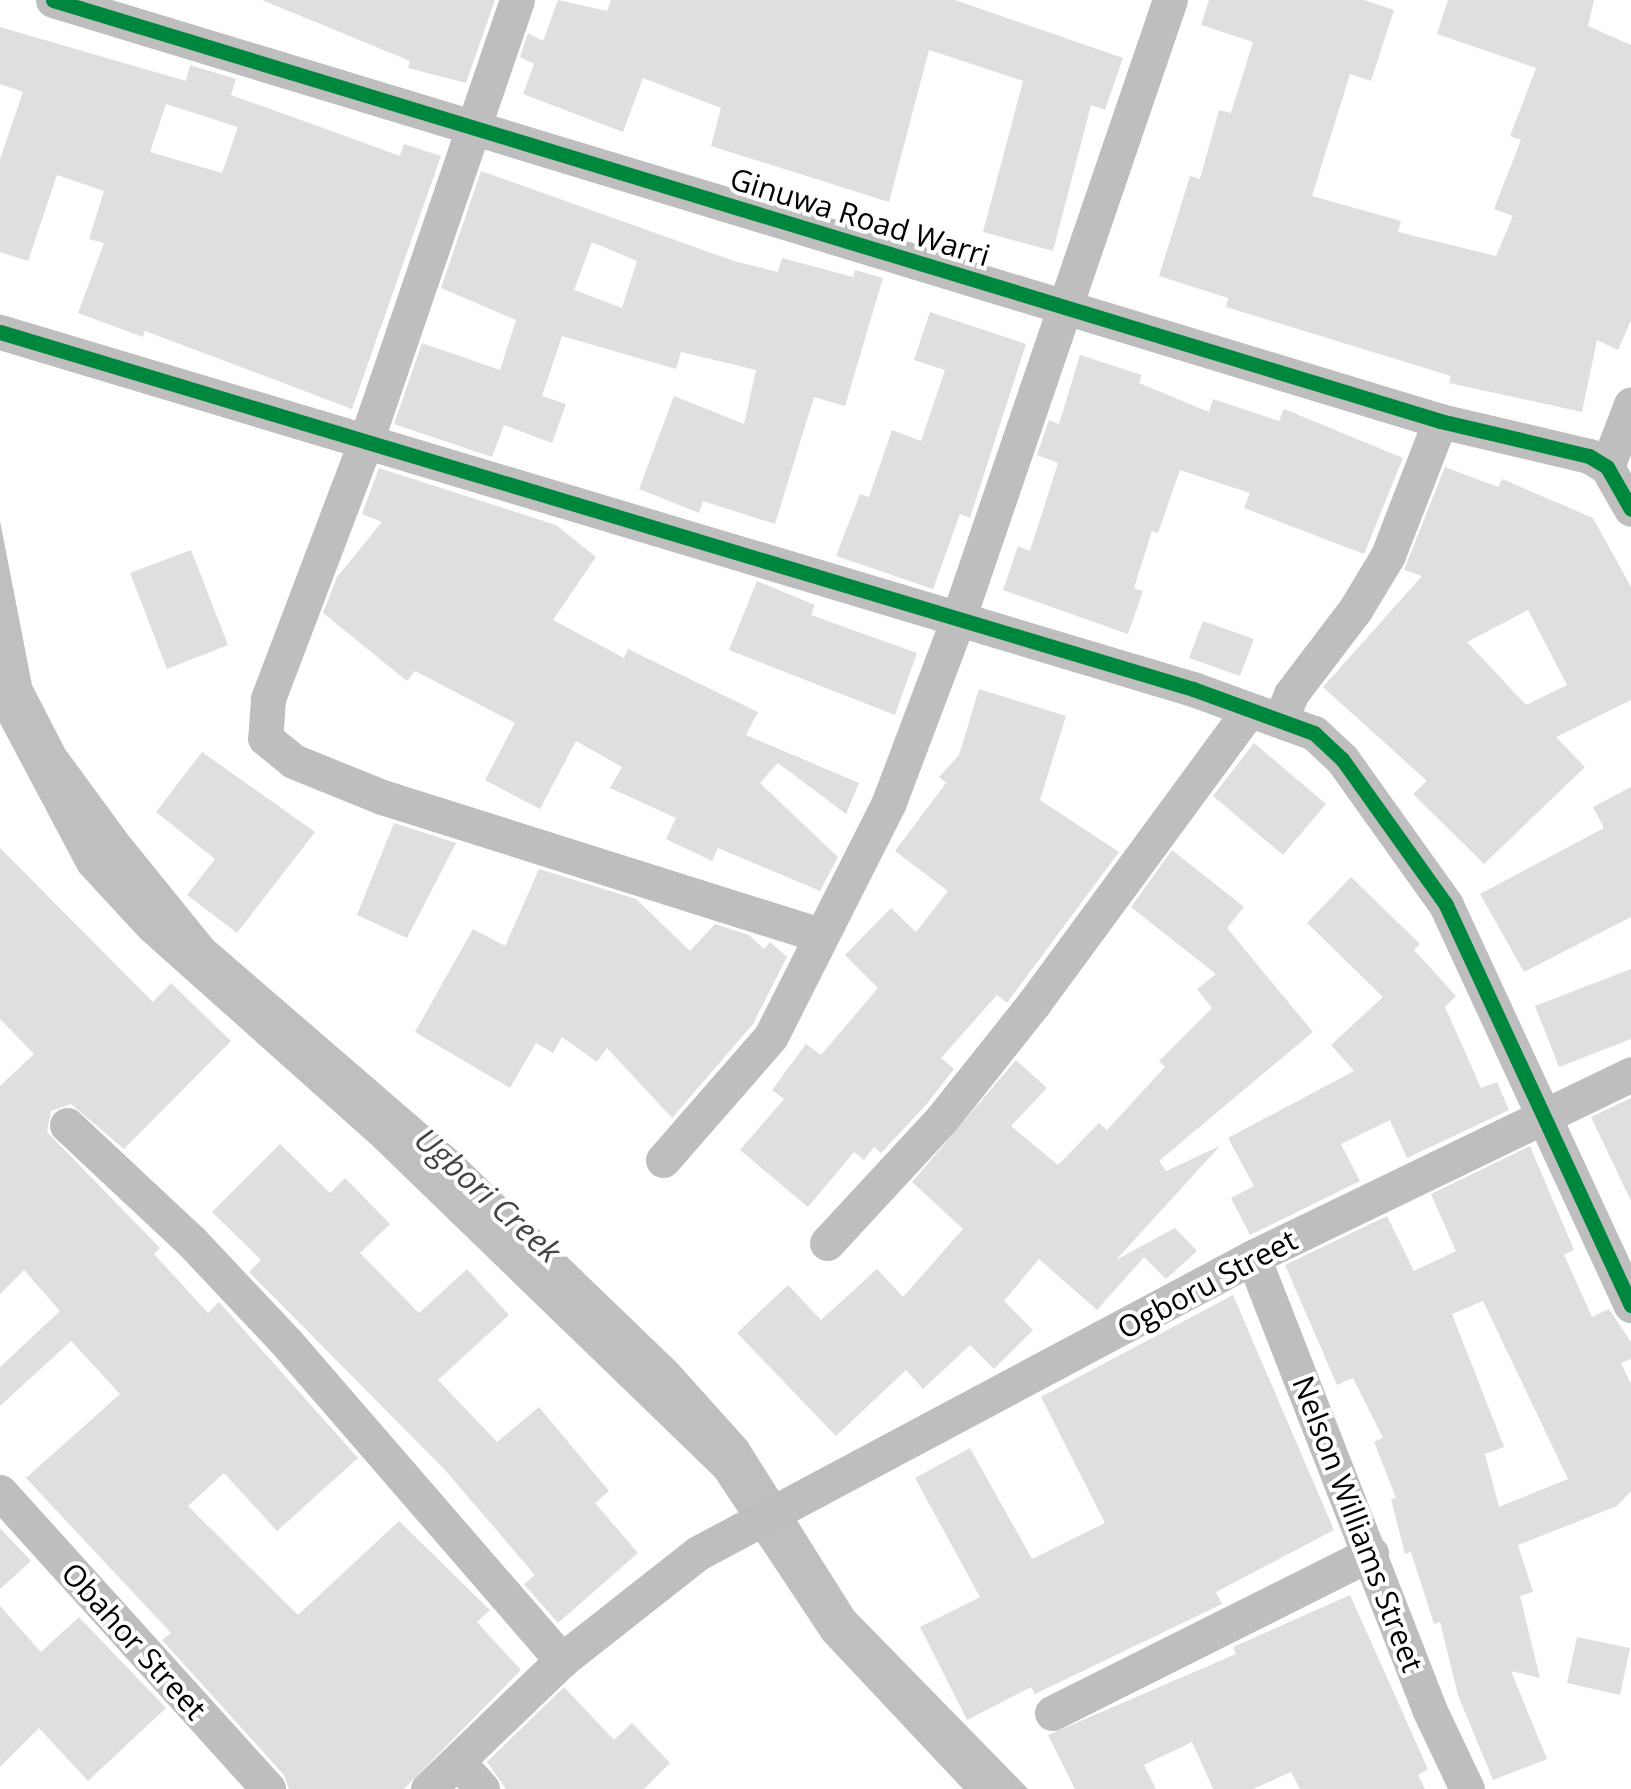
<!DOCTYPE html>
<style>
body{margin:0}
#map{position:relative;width:1631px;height:1789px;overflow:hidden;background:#fff;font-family:"Open Sans",sans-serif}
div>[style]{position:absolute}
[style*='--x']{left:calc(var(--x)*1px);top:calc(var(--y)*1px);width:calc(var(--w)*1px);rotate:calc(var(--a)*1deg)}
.water>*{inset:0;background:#bfbfbf}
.building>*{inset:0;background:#dfdfdf}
.minor>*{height:35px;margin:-17.5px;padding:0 17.5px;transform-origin:17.5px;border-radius:17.5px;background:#bebebe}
.cycleway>*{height:15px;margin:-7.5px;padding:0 7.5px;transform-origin:7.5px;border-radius:7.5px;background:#00873e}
span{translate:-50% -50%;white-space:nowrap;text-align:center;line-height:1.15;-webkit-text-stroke:8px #fff;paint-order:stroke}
.street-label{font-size:30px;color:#000}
.water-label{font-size:32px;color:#444;font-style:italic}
</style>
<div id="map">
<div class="water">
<i style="clip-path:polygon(0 521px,32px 685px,65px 749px,128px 835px,213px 940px,456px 1150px,677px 1363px,747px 1441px,854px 1611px,1028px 1789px,963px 1789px,823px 1640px,715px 1477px,372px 1145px,140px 938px,79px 872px,0 723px)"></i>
</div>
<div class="building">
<i style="clip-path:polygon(262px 0,495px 0,466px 83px,408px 68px,410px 61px)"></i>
<i style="clip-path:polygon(558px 0,607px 11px,611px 0,955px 0,1123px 58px,1105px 110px,1091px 105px,1053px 251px,983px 232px,1023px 81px,929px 50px,889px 202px,711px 146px,721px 108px,643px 78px,623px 132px,523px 94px,534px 64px,520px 57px,528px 33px,543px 41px)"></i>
<i style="clip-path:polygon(1209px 0,1364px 0,1394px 10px,1371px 81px,1350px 74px,1312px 196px,1401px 221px,1398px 232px,1496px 256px,1513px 216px,1494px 209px,1521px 140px,1510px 136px,1536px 68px,1437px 34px,1448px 0,1594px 0,1588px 26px,1631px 45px,1631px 320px,1618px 350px,1597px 340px,1582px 412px,1449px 383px,1451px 376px,1226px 307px,1228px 298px,1159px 276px,1190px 176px,1200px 179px,1219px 110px,1231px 113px,1253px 42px,1201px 25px)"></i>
<i style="clip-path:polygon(evenodd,0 27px,186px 81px,190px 65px,236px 79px,231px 95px,326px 129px,400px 156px,404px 144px,441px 156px,352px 409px,145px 331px,143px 337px,78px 313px,104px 243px,89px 239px,104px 191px,57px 175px,28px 261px,0 252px,0 159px,23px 92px,0 84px,0 27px,166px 104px,238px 127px,222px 173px,150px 152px,166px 104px)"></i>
<i style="clip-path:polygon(evenodd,481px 171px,734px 261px,778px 272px,782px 258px,853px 277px,855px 270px,883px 278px,845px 406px,814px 397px,775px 524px,703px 501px,699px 513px,639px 489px,674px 396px,744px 424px,756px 370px,681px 352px,676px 369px,562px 336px,542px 396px,566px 404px,552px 443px,504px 425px,492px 457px,394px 424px,422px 343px,500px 370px,516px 320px,441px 288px,481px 171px,592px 242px,637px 261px,622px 308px,574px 290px,592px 242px)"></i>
<i style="clip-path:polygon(930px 312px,1026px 344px,970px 518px,960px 514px,933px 589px,836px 556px,860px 494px,869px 497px,892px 430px,921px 441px,945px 370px,914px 360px)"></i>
<i style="clip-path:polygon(1080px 355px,1142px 375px,1139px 383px,1209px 412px,1213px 399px,1279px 421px,1284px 409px,1403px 458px,1364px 554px,1244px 508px,1250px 493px,1180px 470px,1158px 533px,1152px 531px,1134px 588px,1143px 591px,1128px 634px,1003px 590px,1018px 546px,1030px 551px,1058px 463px,1037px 455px,1049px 420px,1059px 424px)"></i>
<i style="clip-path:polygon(evenodd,1445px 467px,1498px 487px,1502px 479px,1593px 518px,1631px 587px,1631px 700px,1556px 737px,1585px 767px,1484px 864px,1413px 794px,1427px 781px,1323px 687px,1422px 576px,1404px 570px,1445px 467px,1528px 610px,1567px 685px,1526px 705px,1467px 642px,1528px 610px)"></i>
<i style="clip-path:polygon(379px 468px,556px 525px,596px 557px,553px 620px,624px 658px,628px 649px,758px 712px,746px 735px,859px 783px,846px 814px,778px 763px,760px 783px,838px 857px,820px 891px,718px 848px,712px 861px,666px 839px,676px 818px,610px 788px,622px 767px,576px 741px,540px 809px,485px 780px,515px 723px,415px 671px,407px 681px,323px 613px,337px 577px,382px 522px,362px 514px)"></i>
<i style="clip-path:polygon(191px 550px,228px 645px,167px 669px,130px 573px)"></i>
<i style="clip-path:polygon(757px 581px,815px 605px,811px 615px,917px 653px,895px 715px,729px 650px)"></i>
<i style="clip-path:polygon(1203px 621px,1254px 639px,1240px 676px,1189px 658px)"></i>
<i style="clip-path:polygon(979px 689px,1066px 716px,1040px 800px,1119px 852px,1007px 1003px,997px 995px,941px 1058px,954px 1069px,925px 1106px,881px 1153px,874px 1147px,864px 1160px,854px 1152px,808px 1207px,740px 1150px,784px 1099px,772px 1090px,806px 1044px,821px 1055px,878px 988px,845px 955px,891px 908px,916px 932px,948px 891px,895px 851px,946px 783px,939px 777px,959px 755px)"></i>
<i style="clip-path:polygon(1254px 743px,1326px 804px,1283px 855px,1213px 796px)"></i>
<i style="clip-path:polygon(202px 752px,315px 832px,237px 933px,187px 895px,215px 859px,156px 812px)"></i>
<i style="clip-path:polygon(1631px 787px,1631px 917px,1524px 972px,1480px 894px,1604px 828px,1593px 807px)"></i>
<i style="clip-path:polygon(394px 823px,456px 843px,407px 938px,357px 915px)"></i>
<i style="clip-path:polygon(0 848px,153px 1002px,171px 983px,231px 1041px,124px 1149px,71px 1104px,51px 1111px,47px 1132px,160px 1248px,154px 1254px,208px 1313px,219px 1302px,358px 1458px,277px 1531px,224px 1473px,188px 1506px,298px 1615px,399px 1521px,490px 1610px,477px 1622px,521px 1670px,404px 1789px,289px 1789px,284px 1775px,162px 1640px,171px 1633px,26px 1478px,120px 1394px,71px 1341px,0 1406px,0 1367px,60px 1311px,24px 1270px,0 1294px,0 1086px,34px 1054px,0 1019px)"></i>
<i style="clip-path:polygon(1172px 850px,1244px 907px,1227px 928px,1313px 1032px,1159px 1161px,1166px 1171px,1220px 1146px,1116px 1260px,1175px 1228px,1197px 1251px,1166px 1279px,1144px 1257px,1097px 1310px,1039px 1259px,1004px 1301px,1033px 1330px,994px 1369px,970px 1345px,923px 1389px,906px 1370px,836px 1436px,737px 1333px,788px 1285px,821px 1320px,877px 1269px,903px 1297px,963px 1229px,912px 1182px,1016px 1060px,1047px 1088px,1011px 1126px,1058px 1165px,1099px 1123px,1107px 1130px,1165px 1067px,1159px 1061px,1212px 1008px,1197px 989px,1216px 974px,1131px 907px)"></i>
<i style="clip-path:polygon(539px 869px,636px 899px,690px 951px,715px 924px,749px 935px,764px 949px,770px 942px,787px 957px,753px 1024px,672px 1118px,607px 1048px,597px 1062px,562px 1037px,553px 1053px,536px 1043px,510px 1088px,415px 1032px,473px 929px,505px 946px)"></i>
<i style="clip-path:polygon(1351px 877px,1420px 944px,1414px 950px,1456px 996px,1445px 1007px,1481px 1088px,1497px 1082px,1509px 1110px,1407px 1158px,1390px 1120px,1341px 1144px,1360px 1181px,1250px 1235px,1231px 1198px,1254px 1186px,1228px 1138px,1354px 1071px,1331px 1045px,1383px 997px,1307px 923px)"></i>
<i style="clip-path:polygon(1631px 969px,1631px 1039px,1559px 1067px,1535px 1006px)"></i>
<i style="clip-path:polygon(1631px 1098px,1631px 1201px,1591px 1117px)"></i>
<i style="clip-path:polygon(280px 1144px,330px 1193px,345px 1178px,390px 1224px,360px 1253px,419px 1313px,467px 1269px,509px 1315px,438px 1380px,497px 1442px,539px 1407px,609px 1491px,595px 1503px,638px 1553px,558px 1623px,524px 1584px,535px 1575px,445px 1470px,249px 1272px,261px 1260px,212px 1212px)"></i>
<i style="clip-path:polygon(evenodd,1530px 1146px,1574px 1250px,1564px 1255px,1592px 1317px,1609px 1309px,1631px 1342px,1631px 1359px,1621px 1363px,1631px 1384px,1631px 1491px,1617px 1506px,1518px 1545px,1533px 1592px,1520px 1596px,1540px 1678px,1511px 1671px,1547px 1759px,1493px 1780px,1458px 1695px,1440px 1622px,1434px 1624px,1411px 1552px,1405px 1554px,1391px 1499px,1396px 1498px,1374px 1442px,1383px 1438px,1353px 1378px,1337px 1385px,1285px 1265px,1387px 1216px,1414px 1271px,1456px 1251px,1431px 1194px,1530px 1146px,1483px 1301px,1568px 1479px,1499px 1507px,1485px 1454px,1504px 1447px,1452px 1314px,1483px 1301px)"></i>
<i style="clip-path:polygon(1233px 1295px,1334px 1530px,1216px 1592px,1222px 1604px,1035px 1694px,1031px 1687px,967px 1720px,920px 1627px,980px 1597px,915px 1478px,970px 1448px,1032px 1559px,1105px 1523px,1041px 1397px)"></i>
<i style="clip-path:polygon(0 1528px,31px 1561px,0 1589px)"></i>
<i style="clip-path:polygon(1350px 1595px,1428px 1769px,1418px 1775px,1425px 1789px,1300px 1789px,1291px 1772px,1253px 1789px,1213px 1789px,1192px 1742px,1144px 1765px,1156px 1789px,1075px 1789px,1048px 1735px,1236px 1654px,1233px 1647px)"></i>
<i style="clip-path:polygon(0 1606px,41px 1652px,79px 1617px,166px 1708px,88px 1781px,39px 1728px,0 1767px)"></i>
<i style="clip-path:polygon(1577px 1637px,1630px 1648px,1620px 1695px,1567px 1683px)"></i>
<i style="clip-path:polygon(564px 1687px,614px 1740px,632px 1723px,670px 1763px,644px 1789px,506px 1789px,487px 1762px)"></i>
</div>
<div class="minor">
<i style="--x:53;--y:0;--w:1449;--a:16.88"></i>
<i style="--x:1440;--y:421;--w:153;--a:13.2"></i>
<i style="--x:1589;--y:456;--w:21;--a:31"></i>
<i style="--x:1607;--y:467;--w:48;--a:60.3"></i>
<i style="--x:517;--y:0;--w:463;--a:108.9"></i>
<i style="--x:367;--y:438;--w:279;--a:110.8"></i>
<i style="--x:268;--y:699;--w:39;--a:94"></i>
<i style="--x:265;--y:738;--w:36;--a:39"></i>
<i style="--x:293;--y:761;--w:96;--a:22"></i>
<i style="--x:382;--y:797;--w:459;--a:17.5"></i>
<i style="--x:0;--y:332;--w:1245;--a:16.66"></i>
<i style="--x:1193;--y:689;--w:129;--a:20"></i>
<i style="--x:1314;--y:733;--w:38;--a:43"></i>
<i style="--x:1342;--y:759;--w:179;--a:54.5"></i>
<i style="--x:1446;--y:905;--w:441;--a:65.2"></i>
<i style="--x:1607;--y:467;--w:67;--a:-69.1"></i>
<i style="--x:1281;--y:718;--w:26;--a:-67"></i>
<i style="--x:1291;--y:694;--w:106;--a:-52.7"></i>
<i style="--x:1355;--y:610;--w:64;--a:-59"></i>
<i style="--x:1388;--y:555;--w:144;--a:-68.8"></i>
<i style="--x:67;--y:1125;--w:170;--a:43.1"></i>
<i style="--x:191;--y:1241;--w:140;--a:46.7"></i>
<i style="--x:287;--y:1343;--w:420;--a:49.1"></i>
<i style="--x:663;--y:1160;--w:164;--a:-48.9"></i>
<i style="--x:771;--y:1036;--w:262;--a:-63.2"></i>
<i style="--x:889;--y:802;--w:192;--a:-69.3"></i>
<i style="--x:957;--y:622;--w:657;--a:-71.1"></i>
<i style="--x:827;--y:1243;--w:168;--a:-47.2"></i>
<i style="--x:941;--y:1120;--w:149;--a:-51.5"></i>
<i style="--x:1034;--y:1003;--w:363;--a:-53.7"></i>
<i style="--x:1253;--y:1257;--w:485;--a:68.7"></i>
<i style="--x:1429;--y:1709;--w:89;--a:64.6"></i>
<i style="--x:0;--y:1492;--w:400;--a:47.9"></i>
<i style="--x:1052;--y:1713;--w:357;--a:-26.6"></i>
<i style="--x:458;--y:1762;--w:36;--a:48"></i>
<i style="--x:428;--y:1789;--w:186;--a:-43.9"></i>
<i style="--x:562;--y:1660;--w:173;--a:-38.2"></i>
<i style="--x:698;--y:1553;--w:629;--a:-28.07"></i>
<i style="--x:1253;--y:1257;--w:420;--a:-25.8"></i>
</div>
<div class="cycleway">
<i style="--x:53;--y:0;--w:1449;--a:16.88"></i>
<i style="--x:1440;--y:421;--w:153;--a:13.2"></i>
<i style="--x:1589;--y:456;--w:21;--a:31"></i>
<i style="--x:1607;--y:467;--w:48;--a:60.3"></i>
<i style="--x:0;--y:332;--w:1245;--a:16.66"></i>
<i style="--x:1193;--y:689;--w:129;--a:20"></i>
<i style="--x:1314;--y:733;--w:38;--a:43"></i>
<i style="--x:1342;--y:759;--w:179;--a:54.5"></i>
<i style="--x:1446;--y:905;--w:441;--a:65.2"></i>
</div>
<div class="street-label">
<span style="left:860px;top:217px;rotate:17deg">Ginuwa Road Warri</span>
<span style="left:1207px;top:1284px;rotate:-28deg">Ogboru Street</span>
<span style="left:1358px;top:1524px;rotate:69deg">Nelson Williams Street</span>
<span style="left:134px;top:1641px;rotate:48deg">Obahor Street</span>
</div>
<div class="water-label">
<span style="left:488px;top:1195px;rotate:42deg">Ugbori Creek</span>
</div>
</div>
